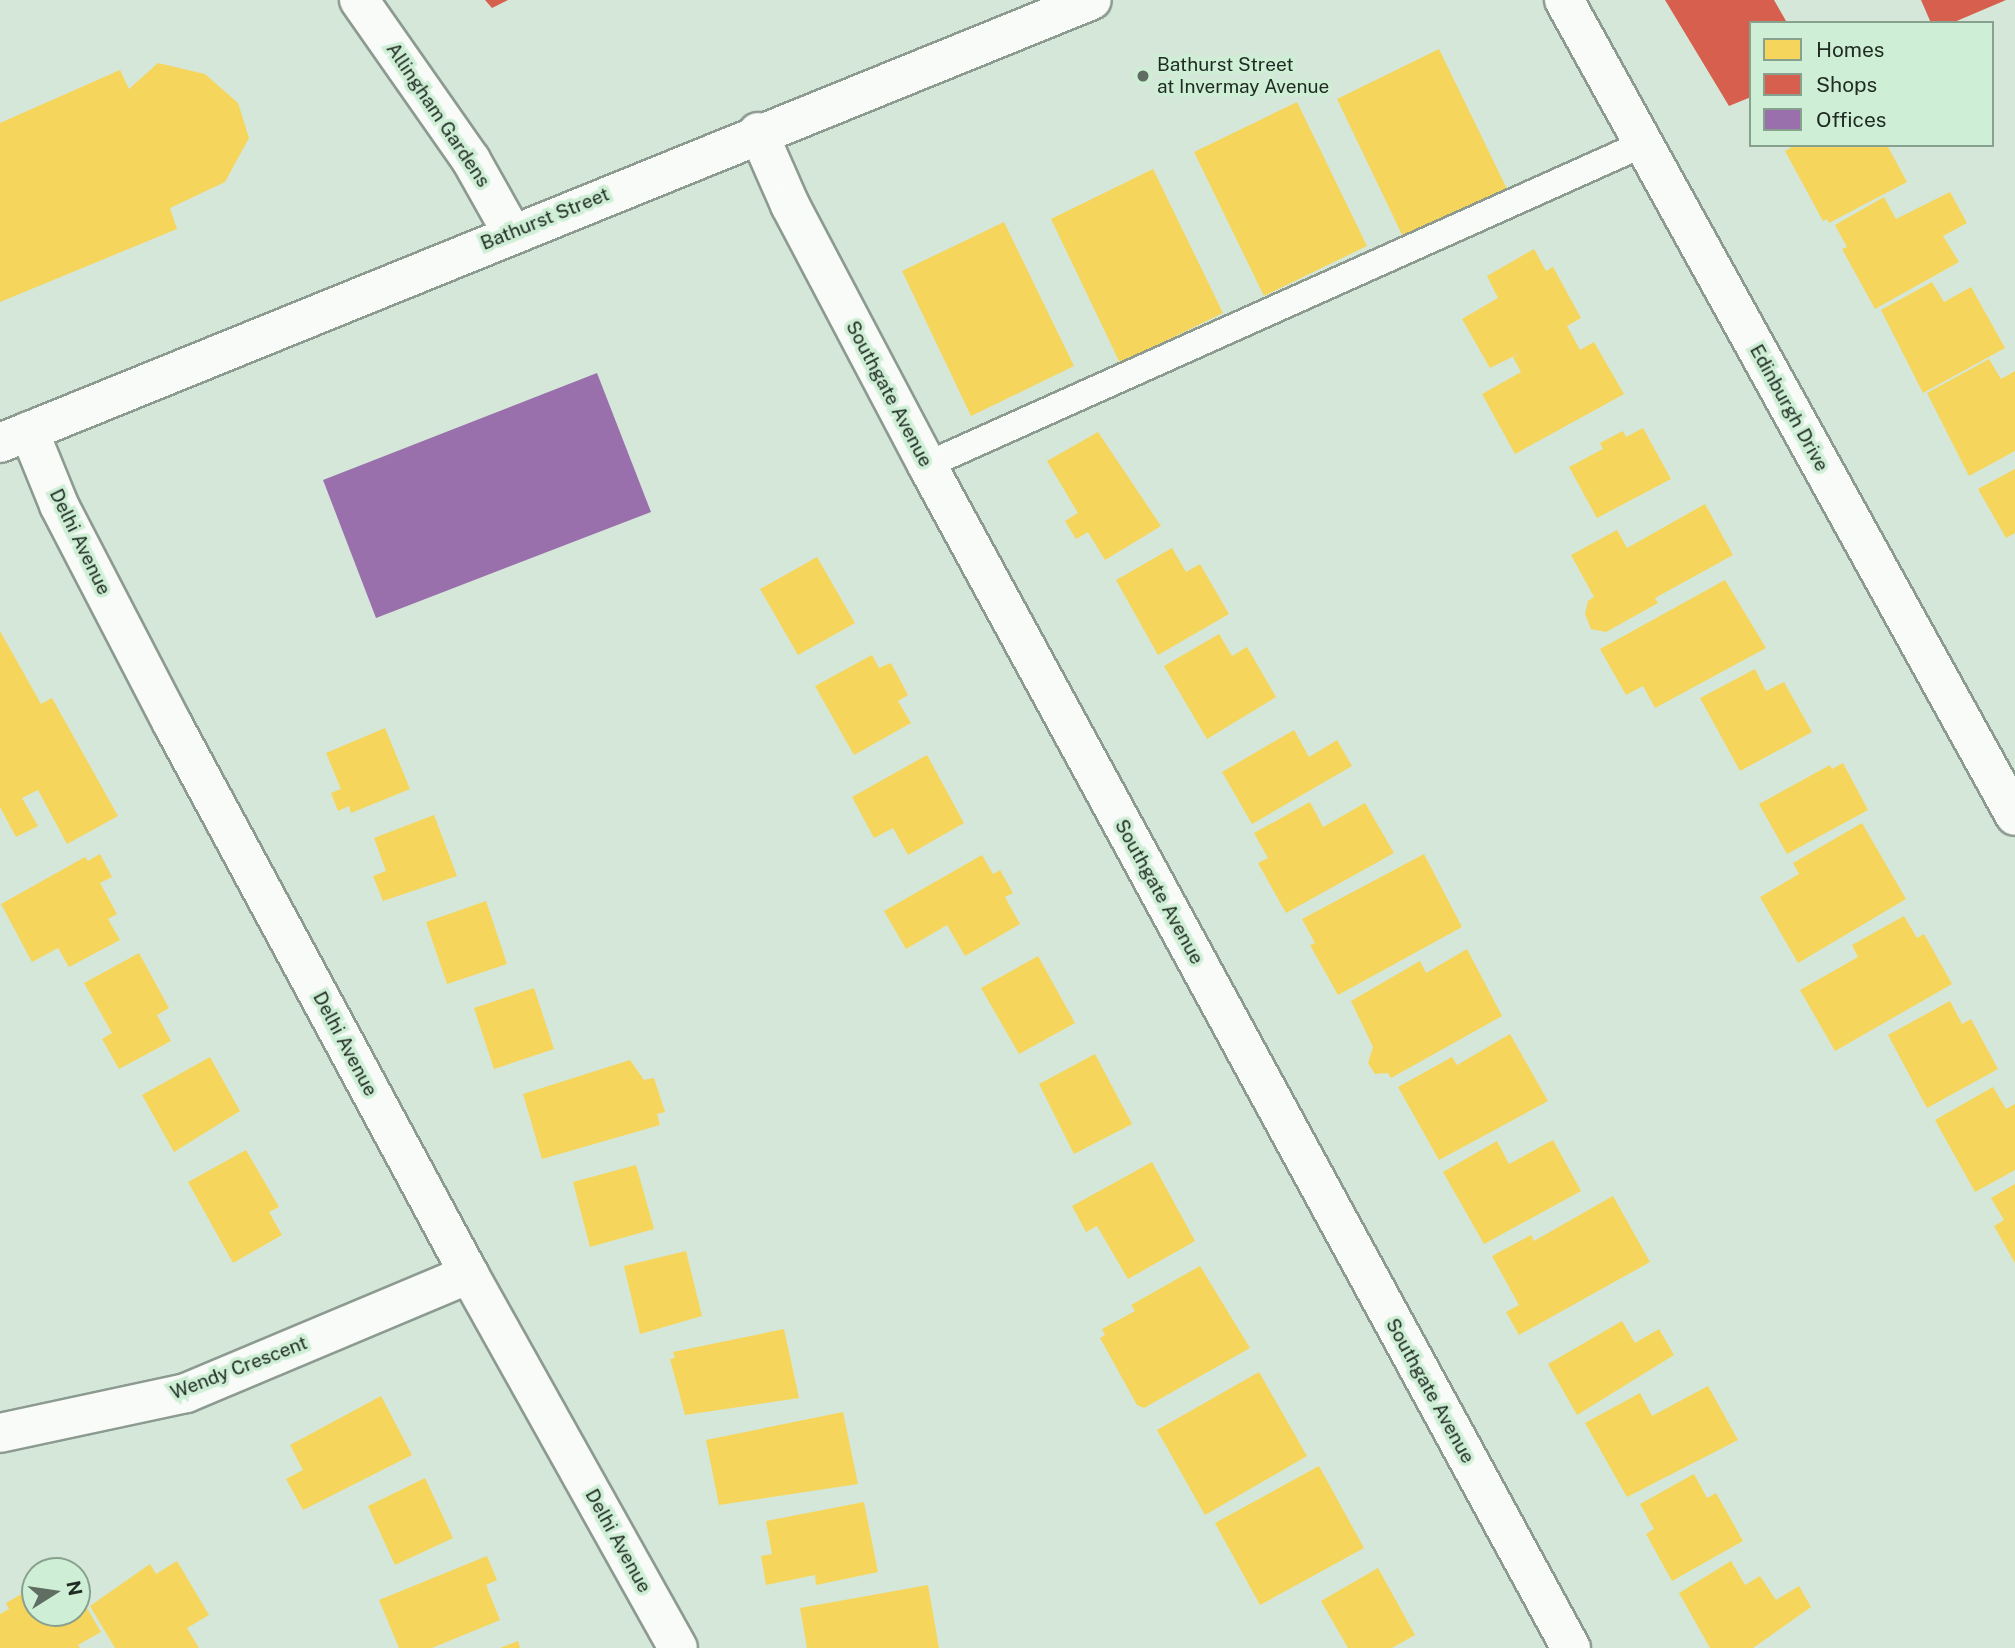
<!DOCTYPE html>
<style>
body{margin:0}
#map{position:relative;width:2015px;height:1648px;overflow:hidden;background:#d5e7d9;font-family:"Public Sans",sans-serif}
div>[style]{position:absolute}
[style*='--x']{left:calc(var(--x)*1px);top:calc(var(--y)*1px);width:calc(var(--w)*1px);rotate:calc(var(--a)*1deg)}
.homes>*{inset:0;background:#f6d55c}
.shops>*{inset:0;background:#d6604d}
.offices>*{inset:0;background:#9970ab}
.roads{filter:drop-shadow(2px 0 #8c9a90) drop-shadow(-2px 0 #8c9a90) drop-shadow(0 2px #8c9a90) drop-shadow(0 -2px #8c9a90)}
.lane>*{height:26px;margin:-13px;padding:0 13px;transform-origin:13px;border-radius:13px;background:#f9fbf9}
.street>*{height:38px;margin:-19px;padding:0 19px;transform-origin:19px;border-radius:19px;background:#f9fbf9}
.secondary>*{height:38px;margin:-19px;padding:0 19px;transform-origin:19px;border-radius:19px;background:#f9fbf9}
.dots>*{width:19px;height:19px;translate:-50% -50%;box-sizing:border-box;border:4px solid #ceeed5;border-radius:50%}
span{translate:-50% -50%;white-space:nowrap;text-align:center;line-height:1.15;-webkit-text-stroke:7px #ceeed5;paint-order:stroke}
.poi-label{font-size:19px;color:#202c23}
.left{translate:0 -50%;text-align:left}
.street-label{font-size:19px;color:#202c23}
.legend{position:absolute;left:1749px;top:21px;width:245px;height:126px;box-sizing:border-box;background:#ceeed5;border:2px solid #88a08e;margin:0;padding:9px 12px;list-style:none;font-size:21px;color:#202c23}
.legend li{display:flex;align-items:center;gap:14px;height:35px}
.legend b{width:35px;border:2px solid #88a08e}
.north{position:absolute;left:21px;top:1557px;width:70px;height:70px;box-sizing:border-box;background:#ceeed5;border:2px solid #88a08e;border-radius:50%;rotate:78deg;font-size:19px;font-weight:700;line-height:28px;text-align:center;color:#202c23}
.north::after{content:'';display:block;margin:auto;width:24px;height:32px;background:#5f6d63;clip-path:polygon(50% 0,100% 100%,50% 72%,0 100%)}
</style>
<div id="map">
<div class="homes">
<i style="clip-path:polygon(1439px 49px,1509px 193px,1406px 243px,1337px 99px)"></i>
<i style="clip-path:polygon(158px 63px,205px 74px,238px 103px,249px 138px,225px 182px,170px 208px,177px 229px,0 302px,0 123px,120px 70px,129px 89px)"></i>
<i style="clip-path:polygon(1297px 102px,1367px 246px,1264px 296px,1194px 152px)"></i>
<i style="clip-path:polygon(1795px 145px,1887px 145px,1907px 182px,1829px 223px,1827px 219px,1823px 221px,1785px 151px)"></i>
<i style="clip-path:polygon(1153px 169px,1223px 313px,1120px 363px,1051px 219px)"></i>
<i style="clip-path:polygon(1950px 192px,1967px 223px,1943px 236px,1959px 262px,1875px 309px,1842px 249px,1847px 247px,1835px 225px,1884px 197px,1896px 219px)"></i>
<i style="clip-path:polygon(1004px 222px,1074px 366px,971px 416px,902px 271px)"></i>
<i style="clip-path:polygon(1534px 249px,1546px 271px,1553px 267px,1581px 318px,1567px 326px,1580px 350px,1594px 342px,1624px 394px,1515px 454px,1482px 394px,1521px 372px,1513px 357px,1528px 349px,1490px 368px,1462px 319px,1498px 298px,1487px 276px)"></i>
<i style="clip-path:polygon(1932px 282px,1944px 302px,1971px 287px,2005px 348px,1923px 393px,1881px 310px)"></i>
<i style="clip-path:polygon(1989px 359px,2001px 379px,2015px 371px,2015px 451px,1969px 476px,1927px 393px)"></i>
<i style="clip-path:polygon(1643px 428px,1671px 479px,1597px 518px,1569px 467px,1603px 449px,1600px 443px,1623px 431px,1626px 437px)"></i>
<i style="clip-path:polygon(1098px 432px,1161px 526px,1105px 560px,1088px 532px,1076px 539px,1065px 521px,1078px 513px,1047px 461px)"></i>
<i style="clip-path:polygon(2015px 469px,2015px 533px,2006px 538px,1978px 489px)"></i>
<i style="clip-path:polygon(1705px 504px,1733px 555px,1655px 598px,1658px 603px,1606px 632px,1591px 629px,1585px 614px,1588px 601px,1594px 597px,1571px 555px,1617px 530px,1627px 548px)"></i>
<i style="clip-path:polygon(1172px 548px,1186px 572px,1200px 564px,1229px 614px,1158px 655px,1116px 580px)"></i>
<i style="clip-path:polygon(817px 557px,855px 623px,798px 655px,760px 589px)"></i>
<i style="clip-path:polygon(1725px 580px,1766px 648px,1655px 708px,1643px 686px,1626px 695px,1600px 649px)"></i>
<i style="clip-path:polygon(0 631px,41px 704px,52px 698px,118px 816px,67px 844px,38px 790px,22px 798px,38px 826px,16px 837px,0 807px)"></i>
<i style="clip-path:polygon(1219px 634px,1232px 656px,1247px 647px,1276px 697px,1207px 739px,1164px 666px)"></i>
<i style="clip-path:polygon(872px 655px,879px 668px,891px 663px,908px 695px,898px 701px,911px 723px,854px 755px,815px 686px)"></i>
<i style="clip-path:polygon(1755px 669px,1766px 691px,1784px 682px,1812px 732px,1740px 771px,1700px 698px)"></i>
<i style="clip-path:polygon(385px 728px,410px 789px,351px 813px,349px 806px,338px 811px,331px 793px,341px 789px,326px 753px)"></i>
<i style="clip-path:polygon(1294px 730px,1309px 757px,1337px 740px,1352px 766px,1252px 824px,1222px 772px)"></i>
<i style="clip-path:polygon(927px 755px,964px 823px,908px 855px,893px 828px,874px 838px,852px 797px)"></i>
<i style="clip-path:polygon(1843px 763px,1868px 810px,1787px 854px,1759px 804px,1830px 765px,1832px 769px)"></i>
<i style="clip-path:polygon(1310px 802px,1323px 827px,1365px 803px,1394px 853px,1286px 913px,1258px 863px,1268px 858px,1254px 833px)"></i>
<i style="clip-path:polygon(434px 815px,457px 876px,383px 901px,373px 876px,386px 871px,374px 838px)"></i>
<i style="clip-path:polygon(1862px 823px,1906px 899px,1798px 963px,1760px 897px,1799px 874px,1793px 863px)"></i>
<i style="clip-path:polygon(100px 854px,112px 877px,100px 883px,117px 914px,108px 919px,120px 940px,69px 967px,58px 948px,32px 962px,1px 904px,85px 857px,88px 861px)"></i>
<i style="clip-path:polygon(1424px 854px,1462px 927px,1338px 995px,1310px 945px,1315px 943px,1302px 919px)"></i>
<i style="clip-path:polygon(982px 855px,993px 874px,1000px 870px,1013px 893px,1005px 897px,1020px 924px,965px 956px,947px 925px,906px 949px,884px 911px)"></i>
<i style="clip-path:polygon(486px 901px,507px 964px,447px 984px,426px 922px)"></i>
<i style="clip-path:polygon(1904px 916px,1917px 938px,1924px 934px,1952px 984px,1835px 1051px,1800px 990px,1858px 957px,1852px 945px)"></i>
<i style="clip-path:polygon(1467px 949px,1502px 1016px,1391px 1078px,1388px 1073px,1375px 1074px,1368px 1063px,1373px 1047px,1351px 1001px,1420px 961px,1426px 973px)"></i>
<i style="clip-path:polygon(139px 953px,169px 1008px,157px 1015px,171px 1041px,119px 1069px,102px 1039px,112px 1033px,84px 983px)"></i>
<i style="clip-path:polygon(1038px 956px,1075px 1023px,1019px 1054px,981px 988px)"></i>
<i style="clip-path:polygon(534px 988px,554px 1049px,494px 1069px,474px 1008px)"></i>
<i style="clip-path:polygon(1950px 1001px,1962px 1024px,1971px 1019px,1998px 1069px,1927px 1108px,1888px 1035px)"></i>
<i style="clip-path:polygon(1510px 1034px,1548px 1101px,1439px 1160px,1398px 1087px,1452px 1057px,1457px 1065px)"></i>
<i style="clip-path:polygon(1095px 1054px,1132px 1124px,1074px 1154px,1039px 1084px)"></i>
<i style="clip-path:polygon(210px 1057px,240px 1111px,174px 1152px,142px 1095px)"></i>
<i style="clip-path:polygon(630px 1060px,644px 1080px,654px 1078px,665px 1112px,657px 1114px,660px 1125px,542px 1159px,523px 1094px)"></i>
<i style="clip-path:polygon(1993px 1087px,2006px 1109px,2015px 1104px,2015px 1170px,1975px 1192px,1935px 1120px)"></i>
<i style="clip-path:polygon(1553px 1140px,1581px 1191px,1484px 1244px,1443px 1172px,1497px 1141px,1509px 1164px)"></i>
<i style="clip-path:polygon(246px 1150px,279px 1207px,269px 1212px,282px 1235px,233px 1263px,188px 1182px)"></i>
<i style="clip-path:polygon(1152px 1162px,1195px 1241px,1128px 1279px,1097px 1226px,1086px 1232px,1072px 1206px)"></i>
<i style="clip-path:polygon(636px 1165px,654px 1229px,590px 1247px,573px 1182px)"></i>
<i style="clip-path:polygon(2015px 1184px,2015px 1263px,1994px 1226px,2004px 1220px,1991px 1198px)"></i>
<i style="clip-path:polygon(1613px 1196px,1650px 1262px,1519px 1335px,1506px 1312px,1519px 1305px,1492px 1256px,1531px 1235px,1534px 1241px)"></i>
<i style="clip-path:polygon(686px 1251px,702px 1316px,640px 1334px,624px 1266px)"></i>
<i style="clip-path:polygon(1200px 1266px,1250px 1348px,1144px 1408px,1137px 1405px,1100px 1338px,1105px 1335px,1102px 1329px,1135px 1311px,1131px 1305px)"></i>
<i style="clip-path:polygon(1622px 1321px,1635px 1343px,1659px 1329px,1674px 1355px,1577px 1415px,1548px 1364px)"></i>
<i style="clip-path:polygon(784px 1329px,799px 1398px,685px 1415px,670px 1359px,675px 1358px,673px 1352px)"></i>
<i style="clip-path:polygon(1259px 1372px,1307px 1456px,1205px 1515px,1157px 1430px)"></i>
<i style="clip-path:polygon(1708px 1386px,1738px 1440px,1627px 1497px,1585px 1423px,1640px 1393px,1652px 1416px)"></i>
<i style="clip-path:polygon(381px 1396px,412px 1455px,303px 1510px,286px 1479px,303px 1470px,290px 1445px)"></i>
<i style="clip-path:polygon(843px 1412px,858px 1484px,719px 1505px,706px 1440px)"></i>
<i style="clip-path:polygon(1319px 1466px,1364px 1548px,1260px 1605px,1215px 1523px)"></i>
<i style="clip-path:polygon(1694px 1474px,1707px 1498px,1716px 1493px,1743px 1541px,1672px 1581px,1646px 1534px,1654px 1529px,1640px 1504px)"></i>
<i style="clip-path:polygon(425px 1478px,453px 1538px,395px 1565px,368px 1506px)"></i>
<i style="clip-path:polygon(864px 1502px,878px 1572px,816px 1585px,815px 1575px,766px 1585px,761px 1556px,772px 1554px,766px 1521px)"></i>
<i style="clip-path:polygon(487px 1556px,497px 1580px,486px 1585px,500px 1620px,432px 1648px,399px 1648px,379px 1600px)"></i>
<i style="clip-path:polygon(177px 1561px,209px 1615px,187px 1628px,199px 1648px,115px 1648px,90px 1606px,150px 1564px,156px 1574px)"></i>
<i style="clip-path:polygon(1731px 1561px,1745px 1585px,1760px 1576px,1776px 1600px,1799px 1586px,1811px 1607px,1753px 1648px,1710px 1648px,1679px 1593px)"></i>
<i style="clip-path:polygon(1378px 1568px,1415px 1635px,1392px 1648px,1348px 1648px,1321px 1601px)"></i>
<i style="clip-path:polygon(928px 1585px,939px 1648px,807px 1648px,800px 1608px)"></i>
<i style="clip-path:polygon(35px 1586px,35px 1613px,77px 1613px,77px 1591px,101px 1632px,78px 1645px,80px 1648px,0 1648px,0 1614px,9px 1609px,6px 1603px)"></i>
<i style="clip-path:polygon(518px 1641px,520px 1648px,500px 1648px)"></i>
</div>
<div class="shops">
<i style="clip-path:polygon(485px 0,508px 0,492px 8px)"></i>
<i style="clip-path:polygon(1665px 0,1774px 0,1786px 21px,1751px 23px,1751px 97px,1729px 106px)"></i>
<i style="clip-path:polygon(1921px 0,2006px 0,1952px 23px,1931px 23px)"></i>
</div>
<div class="offices">
<i style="clip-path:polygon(597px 373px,651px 512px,376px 618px,323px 480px)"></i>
</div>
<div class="roads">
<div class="lane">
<i style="--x:927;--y:465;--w:785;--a:-24.15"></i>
</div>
<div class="street">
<i style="--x:359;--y:0;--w:195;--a:55"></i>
<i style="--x:471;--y:160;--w:84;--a:60.7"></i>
<i style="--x:1564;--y:0;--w:932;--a:61.07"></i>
<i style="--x:758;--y:132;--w:80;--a:66.3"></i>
<i style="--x:790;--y:205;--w:294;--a:62.2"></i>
<i style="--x:927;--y:465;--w:1347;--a:61.44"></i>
<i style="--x:29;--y:431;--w:80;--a:67.9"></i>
<i style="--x:59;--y:505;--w:246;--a:62.6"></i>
<i style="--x:172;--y:723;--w:626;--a:61.67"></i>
<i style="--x:469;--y:1274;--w:428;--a:60.8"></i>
<i style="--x:0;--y:1433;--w:190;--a:-12.1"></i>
<i style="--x:186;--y:1393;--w:307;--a:-22.8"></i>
</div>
<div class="secondary">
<i style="--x:0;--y:443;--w:1178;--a:-22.08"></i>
</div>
</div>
<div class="dots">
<i style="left:1143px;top:76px;background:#5f6d63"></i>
</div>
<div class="poi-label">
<span class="left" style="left:1157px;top:76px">Bathurst Street<br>at Invermay Avenue</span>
</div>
<div class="street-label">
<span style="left:438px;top:115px;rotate:56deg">Allingham Gardens</span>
<span style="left:545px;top:219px;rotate:-22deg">Bathurst Street</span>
<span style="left:889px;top:394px;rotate:62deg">Southgate Avenue</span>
<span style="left:1789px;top:408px;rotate:61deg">Edinburgh Drive</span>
<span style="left:80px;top:542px;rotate:64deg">Delhi Avenue</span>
<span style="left:1159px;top:892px;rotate:61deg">Southgate Avenue</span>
<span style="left:345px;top:1044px;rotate:62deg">Delhi Avenue</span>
<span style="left:239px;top:1368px;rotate:-21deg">Wendy Crescent</span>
<span style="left:1430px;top:1391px;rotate:61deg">Southgate Avenue</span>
<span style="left:618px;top:1541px;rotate:61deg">Delhi Avenue</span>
</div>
<ul class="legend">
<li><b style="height:19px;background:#f6d55c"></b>Homes</li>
<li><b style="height:19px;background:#d6604d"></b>Shops</li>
<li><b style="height:19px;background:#9970ab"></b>Offices</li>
</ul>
<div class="north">N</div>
</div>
